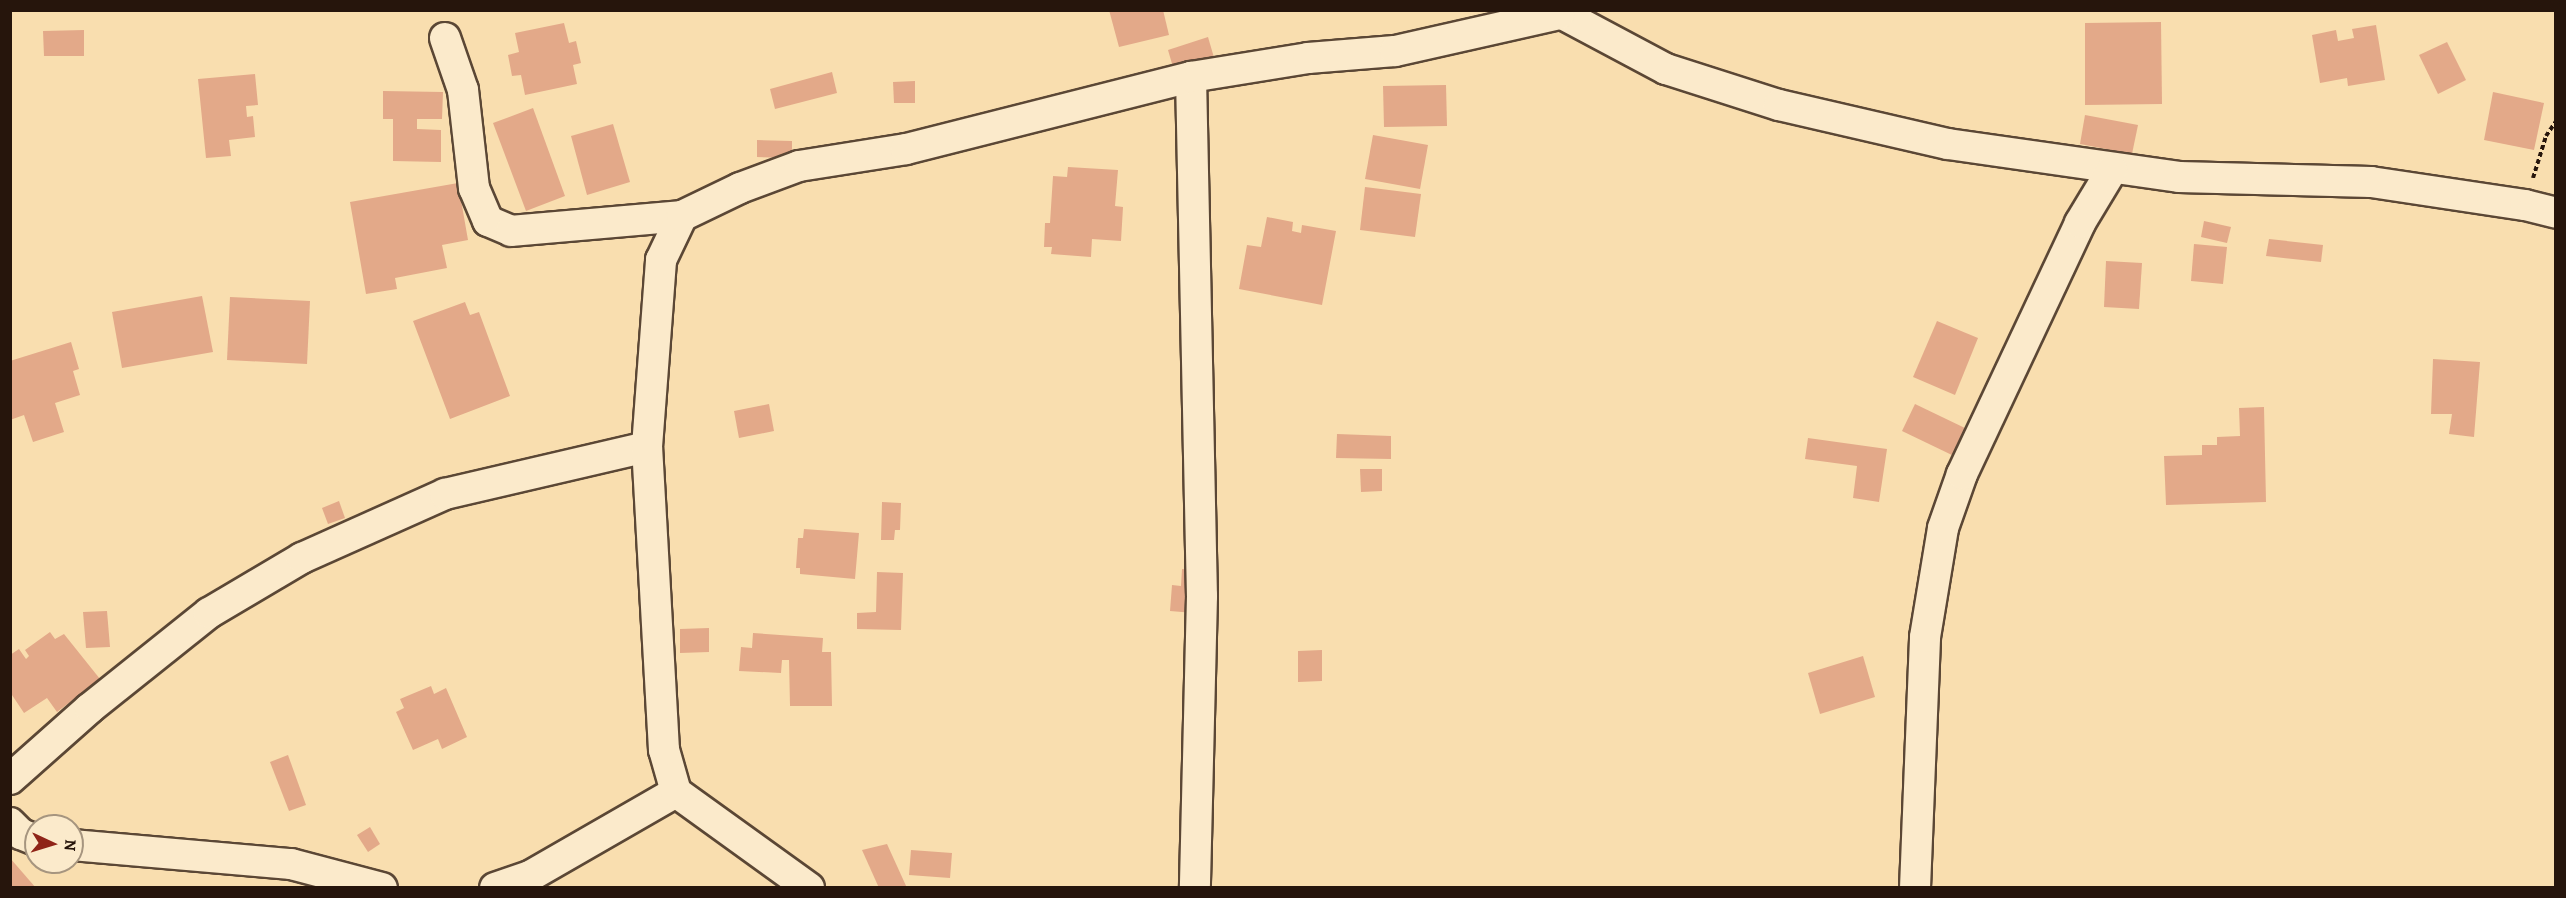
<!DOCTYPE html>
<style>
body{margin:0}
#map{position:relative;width:2566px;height:898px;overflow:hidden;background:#f9deaf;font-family:Alegreya,serif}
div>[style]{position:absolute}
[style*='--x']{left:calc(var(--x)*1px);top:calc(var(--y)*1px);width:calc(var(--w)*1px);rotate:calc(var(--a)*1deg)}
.building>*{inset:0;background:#e3a989}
.path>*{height:4px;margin-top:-2px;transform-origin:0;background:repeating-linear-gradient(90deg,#26150c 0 4.5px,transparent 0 7.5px)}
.roads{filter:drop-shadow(2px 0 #5b4735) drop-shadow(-2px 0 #5b4735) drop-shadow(0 2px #5b4735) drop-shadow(0 -2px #5b4735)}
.minor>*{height:30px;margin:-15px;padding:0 15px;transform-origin:15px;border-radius:15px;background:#fbeacb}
span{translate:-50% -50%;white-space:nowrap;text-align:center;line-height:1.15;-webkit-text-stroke:6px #fbeacb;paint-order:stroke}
.frame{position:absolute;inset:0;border:12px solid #26150c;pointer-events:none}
.north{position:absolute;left:24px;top:814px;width:60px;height:60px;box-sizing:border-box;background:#fbeacb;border:2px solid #a6957f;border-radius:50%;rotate:94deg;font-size:16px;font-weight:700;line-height:24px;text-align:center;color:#26150c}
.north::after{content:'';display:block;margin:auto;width:21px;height:27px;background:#8f2418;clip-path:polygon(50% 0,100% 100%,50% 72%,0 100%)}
</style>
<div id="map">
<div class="building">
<i style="clip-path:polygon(1109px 10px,1163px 10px,1169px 35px,1119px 47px)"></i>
<i style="clip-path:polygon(2161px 22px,2162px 104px,2085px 105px,2085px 23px)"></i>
<i style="clip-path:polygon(564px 23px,569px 43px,576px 41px,581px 63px,573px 65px,577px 84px,525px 95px,521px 75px,512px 76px,508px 55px,519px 52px,515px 33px)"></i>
<i style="clip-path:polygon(2376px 25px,2385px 80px,2348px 86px,2347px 78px,2320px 83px,2312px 35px,2336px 30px,2338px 41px,2354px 38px,2352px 29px)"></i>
<i style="clip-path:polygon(84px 30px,84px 56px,44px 56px,43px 31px)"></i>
<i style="clip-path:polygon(1208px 37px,1215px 61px,1175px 74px,1168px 50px)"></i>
<i style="clip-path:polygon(2447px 42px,2466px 80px,2438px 94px,2419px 55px)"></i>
<i style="clip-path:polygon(832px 72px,837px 93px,775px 109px,770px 89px)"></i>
<i style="clip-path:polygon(255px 74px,258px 105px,246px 106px,247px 117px,253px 116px,255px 137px,229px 140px,231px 156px,206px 158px,198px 79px)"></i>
<i style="clip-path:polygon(915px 81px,915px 103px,894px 103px,893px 82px)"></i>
<i style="clip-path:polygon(1446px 85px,1447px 126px,1384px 127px,1383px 86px)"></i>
<i style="clip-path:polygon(383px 91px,443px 92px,442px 119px,417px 119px,417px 129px,441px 130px,441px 162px,393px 161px,393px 119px,383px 119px)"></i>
<i style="clip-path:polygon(2493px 92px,2544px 103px,2534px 150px,2484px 140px)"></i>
<i style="clip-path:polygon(533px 108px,565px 196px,526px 211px,493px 123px)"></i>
<i style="clip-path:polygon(2085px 115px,2138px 125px,2132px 154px,2080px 144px)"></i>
<i style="clip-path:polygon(613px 124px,630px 182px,587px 195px,571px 136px)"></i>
<i style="clip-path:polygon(1373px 135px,1428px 145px,1420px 189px,1365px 179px)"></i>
<i style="clip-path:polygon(757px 140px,792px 141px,792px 158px,757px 157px)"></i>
<i style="clip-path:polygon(1068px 167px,1118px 170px,1115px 206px,1123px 207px,1121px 241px,1092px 239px,1091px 257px,1051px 254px,1052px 247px,1044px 247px,1045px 223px,1050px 223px,1053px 176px,1067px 177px)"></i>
<i style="clip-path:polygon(458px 183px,468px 240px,442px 245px,447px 268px,395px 278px,397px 289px,366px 294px,350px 202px)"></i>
<i style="clip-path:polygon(1365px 187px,1421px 194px,1415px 237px,1360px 230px)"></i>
<i style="clip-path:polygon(1267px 217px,1293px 222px,1292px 231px,1301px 233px,1302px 225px,1336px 231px,1322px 305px,1239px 289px,1247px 245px,1261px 247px)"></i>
<i style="clip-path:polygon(2204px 221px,2231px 227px,2227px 243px,2201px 237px)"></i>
<i style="clip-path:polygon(2269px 239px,2323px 245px,2321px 262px,2266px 256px)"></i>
<i style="clip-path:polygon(2194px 244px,2227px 247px,2223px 284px,2191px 281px)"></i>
<i style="clip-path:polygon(2106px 261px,2142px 263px,2139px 309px,2104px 307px)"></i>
<i style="clip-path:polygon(202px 296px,213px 352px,122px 368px,112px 312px)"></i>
<i style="clip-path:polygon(230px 297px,310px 301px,307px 364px,227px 360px)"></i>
<i style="clip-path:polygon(465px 302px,470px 315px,479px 312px,510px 396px,450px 419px,413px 321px)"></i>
<i style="clip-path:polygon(1937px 321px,1978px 338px,1955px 395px,1913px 377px)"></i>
<i style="clip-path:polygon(71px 342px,79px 369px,73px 371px,80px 395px,55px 403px,64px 432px,33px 442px,24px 415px,10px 420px,10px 361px)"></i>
<i style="clip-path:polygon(2433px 359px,2480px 362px,2474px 437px,2449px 434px,2452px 414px,2431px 414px)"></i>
<i style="clip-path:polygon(769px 404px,774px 431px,739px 438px,734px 411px)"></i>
<i style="clip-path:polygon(1915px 404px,1967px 429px,1954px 456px,1902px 431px)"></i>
<i style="clip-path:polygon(2264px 407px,2266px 502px,2166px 505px,2164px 456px,2202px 455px,2202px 445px,2217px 445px,2217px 437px,2240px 436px,2239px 408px)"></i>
<i style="clip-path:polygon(1337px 434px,1391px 436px,1391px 459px,1336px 458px)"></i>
<i style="clip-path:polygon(1808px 438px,1887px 449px,1879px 502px,1853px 498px,1857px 466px,1805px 459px)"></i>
<i style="clip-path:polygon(1360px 469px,1382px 469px,1382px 491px,1361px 492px)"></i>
<i style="clip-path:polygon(339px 501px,345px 518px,328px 524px,322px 508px)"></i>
<i style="clip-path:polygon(882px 502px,901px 503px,900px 530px,895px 530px,894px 540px,881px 540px)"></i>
<i style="clip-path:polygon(804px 529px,859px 533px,855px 579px,800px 574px,800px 568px,796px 568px,798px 538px,803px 538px)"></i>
<i style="clip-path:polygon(1182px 569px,1193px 570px,1194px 613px,1170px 611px,1172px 585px,1181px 586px)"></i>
<i style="clip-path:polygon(877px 572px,903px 573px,901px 630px,857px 629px,857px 613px,876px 612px)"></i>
<i style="clip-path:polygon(107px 611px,110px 647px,86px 648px,83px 612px)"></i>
<i style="clip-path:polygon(709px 628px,709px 652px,680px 653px,680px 629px)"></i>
<i style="clip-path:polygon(50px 632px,55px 639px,64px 634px,100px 679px,57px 712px,47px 698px,24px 713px,10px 692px,10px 655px,19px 649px,26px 659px,29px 656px,25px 650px)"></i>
<i style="clip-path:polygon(753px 633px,823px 638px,822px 652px,831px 652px,832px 706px,790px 706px,789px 660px,782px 660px,781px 673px,739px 671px,741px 647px,752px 648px)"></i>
<i style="clip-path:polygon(1322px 650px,1322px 681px,1298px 682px,1298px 651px)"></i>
<i style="clip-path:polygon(1863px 656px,1875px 697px,1820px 714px,1808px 673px)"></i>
<i style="clip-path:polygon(431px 686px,434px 694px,446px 688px,467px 737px,442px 749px,438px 739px,413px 750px,396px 712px,404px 708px,400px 699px)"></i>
<i style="clip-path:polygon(288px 755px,306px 805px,289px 811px,270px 762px)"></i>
<i style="clip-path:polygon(370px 827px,380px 844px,368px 852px,357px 835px)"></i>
<i style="clip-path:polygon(887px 844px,907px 888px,879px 888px,862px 850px)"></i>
<i style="clip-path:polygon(911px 850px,952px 853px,950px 878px,909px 875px)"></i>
<i style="clip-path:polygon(10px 858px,36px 888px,10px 888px)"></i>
</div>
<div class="path">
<i style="--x:2533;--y:178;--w:44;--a:-72.8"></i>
<i style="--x:2546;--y:136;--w:18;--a:-56"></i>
</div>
<div class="roads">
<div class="minor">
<i style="--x:1555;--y:10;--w:126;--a:28"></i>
<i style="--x:1666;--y:69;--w:119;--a:17.7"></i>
<i style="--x:1779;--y:105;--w:173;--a:13"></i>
<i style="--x:1948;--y:144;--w:233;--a:8.1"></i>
<i style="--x:2179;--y:177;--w:192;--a:1.5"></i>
<i style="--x:2371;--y:182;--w:156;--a:8.5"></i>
<i style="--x:2525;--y:205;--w:32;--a:14"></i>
<i style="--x:445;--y:38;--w:55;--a:70.9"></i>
<i style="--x:463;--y:90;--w:99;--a:83.6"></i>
<i style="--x:474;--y:188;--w:36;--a:67"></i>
<i style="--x:488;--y:221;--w:25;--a:23"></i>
<i style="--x:511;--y:231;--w:172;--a:-5"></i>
<i style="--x:1191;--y:77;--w:519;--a:88.79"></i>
<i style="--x:1202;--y:596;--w:292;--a:91.4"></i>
<i style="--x:10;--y:779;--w:107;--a:-41.6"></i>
<i style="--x:90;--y:708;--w:152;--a:-38.6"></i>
<i style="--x:209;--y:613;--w:108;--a:-30.6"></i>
<i style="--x:302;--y:558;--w:157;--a:-24.1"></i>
<i style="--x:445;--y:494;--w:207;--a:-13.1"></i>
<i style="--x:10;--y:823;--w:16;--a:45"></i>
<i style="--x:21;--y:834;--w:16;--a:22"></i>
<i style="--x:72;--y:845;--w:220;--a:5"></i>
<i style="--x:291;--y:864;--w:94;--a:14.8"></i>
<i style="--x:495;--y:888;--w:37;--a:-19"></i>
<i style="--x:530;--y:876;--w:168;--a:-29.9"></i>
<i style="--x:809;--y:888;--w:164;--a:-144.2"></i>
<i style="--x:676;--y:792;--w:44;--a:-105.9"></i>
<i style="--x:664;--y:750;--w:303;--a:-93.2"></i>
<i style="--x:647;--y:447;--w:188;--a:-85.7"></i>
<i style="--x:661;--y:260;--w:49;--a:-64.5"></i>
<i style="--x:682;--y:216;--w:64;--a:-25.8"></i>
<i style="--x:740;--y:188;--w:63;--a:-20.4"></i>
<i style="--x:799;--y:166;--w:108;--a:-9"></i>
<i style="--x:906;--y:149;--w:294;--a:-14.2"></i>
<i style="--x:1191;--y:77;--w:119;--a:-9.2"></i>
<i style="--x:1308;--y:58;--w:87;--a:-4.6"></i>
<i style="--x:1395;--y:51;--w:168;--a:-12.7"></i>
<i style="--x:1915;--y:888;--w:251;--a:-87.7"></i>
<i style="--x:1925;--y:637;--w:110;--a:-80.6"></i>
<i style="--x:1943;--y:528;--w:57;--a:-70.6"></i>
<i style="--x:1962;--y:474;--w:277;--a:-64.8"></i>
<i style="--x:2080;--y:223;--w:62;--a:-58.9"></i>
</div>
</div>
<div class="frame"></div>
<div class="north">N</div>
</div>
